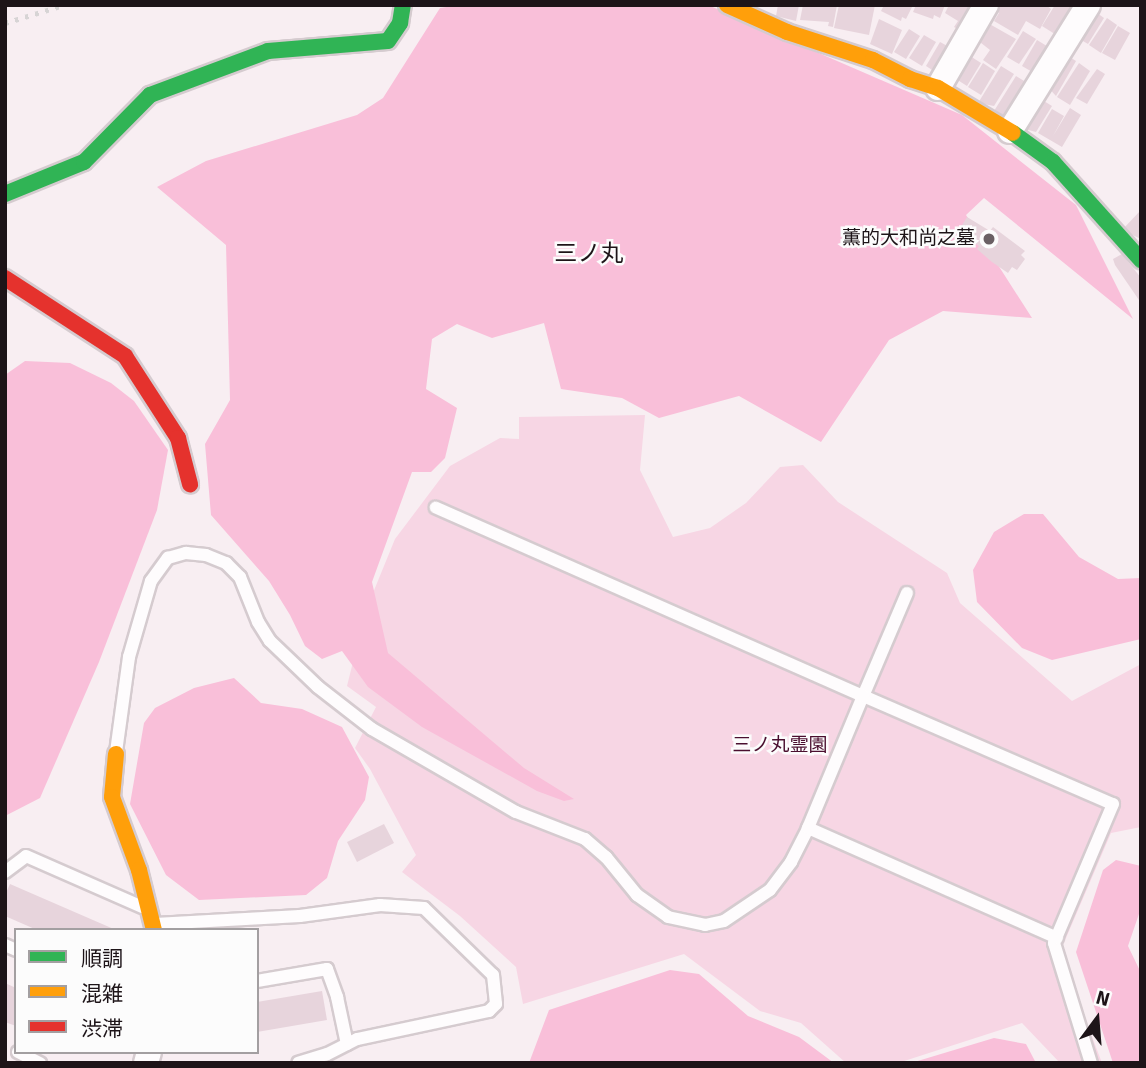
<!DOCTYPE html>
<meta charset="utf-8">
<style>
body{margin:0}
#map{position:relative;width:1146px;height:1068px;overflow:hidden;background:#f8eef2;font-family:Signika,"Noto Sans JP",sans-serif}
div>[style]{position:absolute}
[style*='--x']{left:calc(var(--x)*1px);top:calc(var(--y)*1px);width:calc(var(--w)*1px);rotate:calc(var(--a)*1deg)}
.green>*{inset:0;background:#f7d6e4}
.forest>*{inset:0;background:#f9bfd9}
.building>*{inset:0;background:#e7d4dc}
.roads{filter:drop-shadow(2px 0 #d5cbcf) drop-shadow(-2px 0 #d5cbcf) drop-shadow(0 2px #d5cbcf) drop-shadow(0 -2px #d5cbcf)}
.lane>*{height:12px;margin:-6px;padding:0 6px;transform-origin:6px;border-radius:6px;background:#fefcfd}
.street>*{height:24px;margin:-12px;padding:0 12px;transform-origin:12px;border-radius:12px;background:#fefcfd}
.fast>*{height:16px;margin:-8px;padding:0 8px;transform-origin:8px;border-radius:8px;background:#30b455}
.slow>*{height:16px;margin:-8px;padding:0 8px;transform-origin:8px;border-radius:8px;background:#ff9f0a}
.jam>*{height:16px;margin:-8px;padding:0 8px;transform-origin:8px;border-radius:8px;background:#e5322d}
.rail>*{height:5px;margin-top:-2.5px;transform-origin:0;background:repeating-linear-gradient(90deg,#d7d4d5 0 3.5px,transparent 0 10.5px)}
.dots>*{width:19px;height:19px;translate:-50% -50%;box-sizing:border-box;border:4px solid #fcfcfc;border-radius:50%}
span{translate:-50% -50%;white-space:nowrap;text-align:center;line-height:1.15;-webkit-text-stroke:5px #fcfcfc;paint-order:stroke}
.poi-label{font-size:19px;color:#1d1418}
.right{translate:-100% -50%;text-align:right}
.park-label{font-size:19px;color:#4a0f2f}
.quarter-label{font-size:23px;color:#1d1418}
.frame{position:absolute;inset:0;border:7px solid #1d1418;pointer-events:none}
.legend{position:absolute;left:14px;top:928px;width:245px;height:126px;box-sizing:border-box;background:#fcfcfc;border:2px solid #a39fa1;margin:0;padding:9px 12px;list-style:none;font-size:21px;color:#1d1418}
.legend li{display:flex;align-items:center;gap:14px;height:35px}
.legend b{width:35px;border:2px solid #a39fa1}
.north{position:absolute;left:1062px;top:984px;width:70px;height:70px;-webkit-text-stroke:5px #fcfcfc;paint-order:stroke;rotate:16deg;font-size:19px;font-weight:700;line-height:28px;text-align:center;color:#1d1418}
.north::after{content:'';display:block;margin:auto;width:24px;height:32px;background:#1d1418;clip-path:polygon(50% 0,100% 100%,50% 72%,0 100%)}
</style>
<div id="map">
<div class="green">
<i style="clip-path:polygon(645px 415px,640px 470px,673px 537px,710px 528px,746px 503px,780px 467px,803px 465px,838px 502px,947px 573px,960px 603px,1072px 701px,1141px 664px,1141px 827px,1111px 833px,1060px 952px,1102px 1063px,1060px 1063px,1022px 1023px,898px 1063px,846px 1063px,801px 1023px,760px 1011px,684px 954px,523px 1004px,516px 967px,460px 916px,402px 872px,416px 855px,370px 769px,355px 748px,376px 707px,347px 686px,366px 610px,395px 539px,450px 466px,500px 438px,519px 439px,519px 417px)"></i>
</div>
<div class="forest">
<i style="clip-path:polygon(459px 5px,708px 5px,962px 115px,1076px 205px,1133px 319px,984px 198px,966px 215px,1032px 318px,943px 311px,889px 340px,821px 442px,739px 396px,659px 418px,622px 398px,561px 389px,544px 323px,492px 338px,457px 324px,432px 339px,426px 389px,457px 408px,445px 458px,431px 472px,412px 472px,372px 582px,388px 653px,524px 768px,574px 799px,564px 801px,537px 791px,422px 727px,368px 687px,342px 651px,322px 659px,305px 646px,290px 615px,269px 581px,211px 515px,205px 444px,230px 400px,226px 245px,157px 187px,206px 161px,357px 115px,383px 98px,440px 8px)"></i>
<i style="clip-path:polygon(25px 361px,70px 363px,111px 383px,134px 401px,168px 450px,157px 510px,99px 662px,40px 798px,5px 816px,5px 375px)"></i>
<i style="clip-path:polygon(1024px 514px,1043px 514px,1079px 557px,1118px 579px,1141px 578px,1141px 639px,1052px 660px,1022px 648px,977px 602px,973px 570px,994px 532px)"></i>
<i style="clip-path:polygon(234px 678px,261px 703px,302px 709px,342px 727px,369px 777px,365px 800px,338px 841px,327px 878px,306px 895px,199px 900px,166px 875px,130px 804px,144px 723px,155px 708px,194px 688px)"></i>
<i style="clip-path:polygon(1116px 860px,1141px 866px,1141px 908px,1128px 946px,1141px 973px,1141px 1063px,1113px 1063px,1076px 952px,1103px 870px)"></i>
<i style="clip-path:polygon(670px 970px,699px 974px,748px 1016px,799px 1037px,834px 1063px,529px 1063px,549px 1010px)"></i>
<i style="clip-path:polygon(994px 1038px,1026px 1044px,1036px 1063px,911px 1063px)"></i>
</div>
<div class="building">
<i style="clip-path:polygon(778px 5px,799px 5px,796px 21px,776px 16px)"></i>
<i style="clip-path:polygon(803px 5px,837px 5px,833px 27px,828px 26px,829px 22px,800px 20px)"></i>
<i style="clip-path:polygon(839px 5px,875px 5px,869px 35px,834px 28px)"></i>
<i style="clip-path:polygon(884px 5px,913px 5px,906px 19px,902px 17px,901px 21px,881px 11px)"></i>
<i style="clip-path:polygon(916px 5px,945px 5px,940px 18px,934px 15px,933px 19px,913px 12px)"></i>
<i style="clip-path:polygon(949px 5px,980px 5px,963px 32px,954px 27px,958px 21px,945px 13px)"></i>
<i style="clip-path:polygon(996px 5px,1046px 5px,1051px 9px,1040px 29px,1026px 21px,1018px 35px,994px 21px,999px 13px,994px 9px)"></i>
<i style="clip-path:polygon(1055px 5px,1077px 5px,1058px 36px,1042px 26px)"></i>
<i style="clip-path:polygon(1093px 10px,1104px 18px,1088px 44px,1076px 37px)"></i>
<i style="clip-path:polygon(1107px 18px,1117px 25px,1101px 53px,1089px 45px)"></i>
<i style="clip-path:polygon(879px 19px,902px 30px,892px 54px,870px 44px)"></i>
<i style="clip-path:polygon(986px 22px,1016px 39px,996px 69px,983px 60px,990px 50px,976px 39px)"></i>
<i style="clip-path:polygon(1118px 26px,1130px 33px,1115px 60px,1102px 53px)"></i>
<i style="clip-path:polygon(909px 29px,920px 36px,906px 59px,894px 52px)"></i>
<i style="clip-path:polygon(1023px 31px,1036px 39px,1019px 64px,1007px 57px)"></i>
<i style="clip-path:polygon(924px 35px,936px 42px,922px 66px,909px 58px)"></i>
<i style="clip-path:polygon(1037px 40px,1050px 48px,1034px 73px,1022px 66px)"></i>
<i style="clip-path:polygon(940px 42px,953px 49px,937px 73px,926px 66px)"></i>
<i style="clip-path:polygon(967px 54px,981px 63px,967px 86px,953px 77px)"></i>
<i style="clip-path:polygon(1065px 54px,1076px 61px,1056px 96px,1046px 85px)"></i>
<i style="clip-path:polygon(983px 63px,995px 71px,981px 95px,968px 87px)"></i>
<i style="clip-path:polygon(1079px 63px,1090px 71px,1070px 105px,1057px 97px)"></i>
<i style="clip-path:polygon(1001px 66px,1014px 74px,994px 106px,978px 103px)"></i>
<i style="clip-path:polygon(1097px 69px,1105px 74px,1087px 104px,1076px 98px)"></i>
<i style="clip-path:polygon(1016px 76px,1029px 84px,1007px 119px,994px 111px)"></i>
<i style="clip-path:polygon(1039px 98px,1052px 106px,1036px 132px,1021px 128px)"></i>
<i style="clip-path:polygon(1070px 108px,1081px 115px,1062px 147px,1038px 133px,1052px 109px,1064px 116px,1053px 136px)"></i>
<i style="clip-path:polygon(1141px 210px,1141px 239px,1122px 230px)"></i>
<i style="clip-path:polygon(967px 217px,990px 231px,993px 227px,1025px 251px,1021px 255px,1025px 259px,1017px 270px,1012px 267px,1008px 273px,992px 262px,977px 249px,979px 246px,958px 232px)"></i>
<i style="clip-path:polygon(1122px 254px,1141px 278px,1141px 303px,1115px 265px,1113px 259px)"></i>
<i style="clip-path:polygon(384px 824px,394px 843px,357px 862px,347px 842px)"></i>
<i style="clip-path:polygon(10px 884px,116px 930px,37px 930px,5px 916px,5px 895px)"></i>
<i style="clip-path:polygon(5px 983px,16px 988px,16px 1026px,5px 1022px)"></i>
<i style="clip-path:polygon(322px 991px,327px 1020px,257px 1032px,257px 1002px)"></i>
</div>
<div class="roads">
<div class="lane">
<i style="--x:907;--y:593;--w:112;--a:113.1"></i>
<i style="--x:863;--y:696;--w:272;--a:23.4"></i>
<i style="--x:1113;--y:804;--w:151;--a:113"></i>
<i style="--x:1054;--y:943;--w:126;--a:72.9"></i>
<i style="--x:116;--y:752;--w:96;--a:-82.2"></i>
<i style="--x:129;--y:657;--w:79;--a:-73.9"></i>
<i style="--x:151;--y:581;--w:29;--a:-54"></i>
<i style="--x:168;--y:558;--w:19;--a:-16"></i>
<i style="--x:186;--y:553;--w:20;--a:6"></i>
<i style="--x:206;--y:555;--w:22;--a:22"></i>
<i style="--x:226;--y:563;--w:20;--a:45"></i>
<i style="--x:240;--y:577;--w:48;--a:68.2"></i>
<i style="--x:258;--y:622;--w:22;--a:58"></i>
<i style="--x:270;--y:641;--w:66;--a:43.8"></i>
<i style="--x:318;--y:687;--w:68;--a:37.9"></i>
<i style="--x:372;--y:729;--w:166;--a:30"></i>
<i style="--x:516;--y:812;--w:74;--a:21.4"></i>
<i style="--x:585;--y:839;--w:28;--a:41"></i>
<i style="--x:606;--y:857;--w:49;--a:50.8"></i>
<i style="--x:637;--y:895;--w:38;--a:35"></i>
<i style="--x:668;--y:917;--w:38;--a:12"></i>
<i style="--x:705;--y:925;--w:19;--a:-12"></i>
<i style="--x:724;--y:921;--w:55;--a:-34"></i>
<i style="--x:770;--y:890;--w:35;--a:-53"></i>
<i style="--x:791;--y:862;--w:38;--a:-63"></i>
<i style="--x:808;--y:828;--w:143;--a:-67.4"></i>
<i style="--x:863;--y:696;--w:467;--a:-156.2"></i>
<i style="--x:808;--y:828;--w:272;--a:23.8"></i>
<i style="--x:5;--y:872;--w:26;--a:-37"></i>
<i style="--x:26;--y:856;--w:127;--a:23.7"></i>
<i style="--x:155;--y:924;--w:145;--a:-3.2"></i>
<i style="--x:300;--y:916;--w:81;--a:-7.8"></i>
<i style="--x:380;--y:905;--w:44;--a:3.9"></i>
<i style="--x:424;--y:908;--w:96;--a:44.2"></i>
<i style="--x:493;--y:975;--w:29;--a:84"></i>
<i style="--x:496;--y:1004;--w:10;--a:135"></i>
<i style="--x:489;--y:1011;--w:135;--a:168"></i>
<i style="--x:357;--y:1039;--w:34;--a:153"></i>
<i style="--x:327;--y:1054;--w:30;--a:163"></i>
<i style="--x:5;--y:945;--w:12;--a:24"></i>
<i style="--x:257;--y:981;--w:71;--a:-9.7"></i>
<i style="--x:327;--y:969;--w:30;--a:70"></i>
<i style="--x:337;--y:997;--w:48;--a:78"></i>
<i style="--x:18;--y:1052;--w:25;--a:27"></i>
</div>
<div class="street">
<i style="--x:938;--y:88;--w:96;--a:-60"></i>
<i style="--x:1010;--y:131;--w:148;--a:-58.2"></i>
<i style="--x:146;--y:1063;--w:11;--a:-75"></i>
</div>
<div class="fast">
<i style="--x:1013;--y:133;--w:49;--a:35.9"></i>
<i style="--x:1053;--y:162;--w:132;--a:48.1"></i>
<i style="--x:5;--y:194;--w:85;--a:-22.1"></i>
<i style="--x:84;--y:162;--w:94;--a:-45.4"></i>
<i style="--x:150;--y:95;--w:126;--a:-20.4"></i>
<i style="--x:268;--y:51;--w:120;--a:-4.8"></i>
<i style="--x:388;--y:41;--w:22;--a:-56"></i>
<i style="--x:400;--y:23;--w:18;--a:-81"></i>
</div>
<div class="slow">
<i style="--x:727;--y:5;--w:66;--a:24.2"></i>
<i style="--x:787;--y:32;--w:90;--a:18"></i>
<i style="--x:873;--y:60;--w:42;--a:27.2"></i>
<i style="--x:910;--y:79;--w:29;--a:18"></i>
<i style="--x:938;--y:88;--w:87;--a:31"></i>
<i style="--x:116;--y:754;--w:43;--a:95.3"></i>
<i style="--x:112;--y:797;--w:78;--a:69.7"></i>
<i style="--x:139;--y:870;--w:62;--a:76"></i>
</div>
<div class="jam">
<i style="--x:5;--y:278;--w:143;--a:33"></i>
<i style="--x:125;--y:356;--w:98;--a:57.1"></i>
<i style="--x:178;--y:438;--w:48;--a:75.4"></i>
</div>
</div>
<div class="rail">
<i style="--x:5;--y:23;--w:62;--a:-17"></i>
</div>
<div class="dots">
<i style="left:989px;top:239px;background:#6a6064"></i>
</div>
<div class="poi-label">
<span class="right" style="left:975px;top:239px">薫的大和尚之墓</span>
</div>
<div class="park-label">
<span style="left:780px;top:746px">三ノ丸霊園</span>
</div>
<div class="quarter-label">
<span style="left:589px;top:254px">三ノ丸</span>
</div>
<div class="frame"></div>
<ul class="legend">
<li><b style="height:9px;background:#30b455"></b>順調</li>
<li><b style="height:9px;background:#ff9f0a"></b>混雑</li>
<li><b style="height:9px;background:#e5322d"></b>渋滞</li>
</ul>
<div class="north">N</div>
</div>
